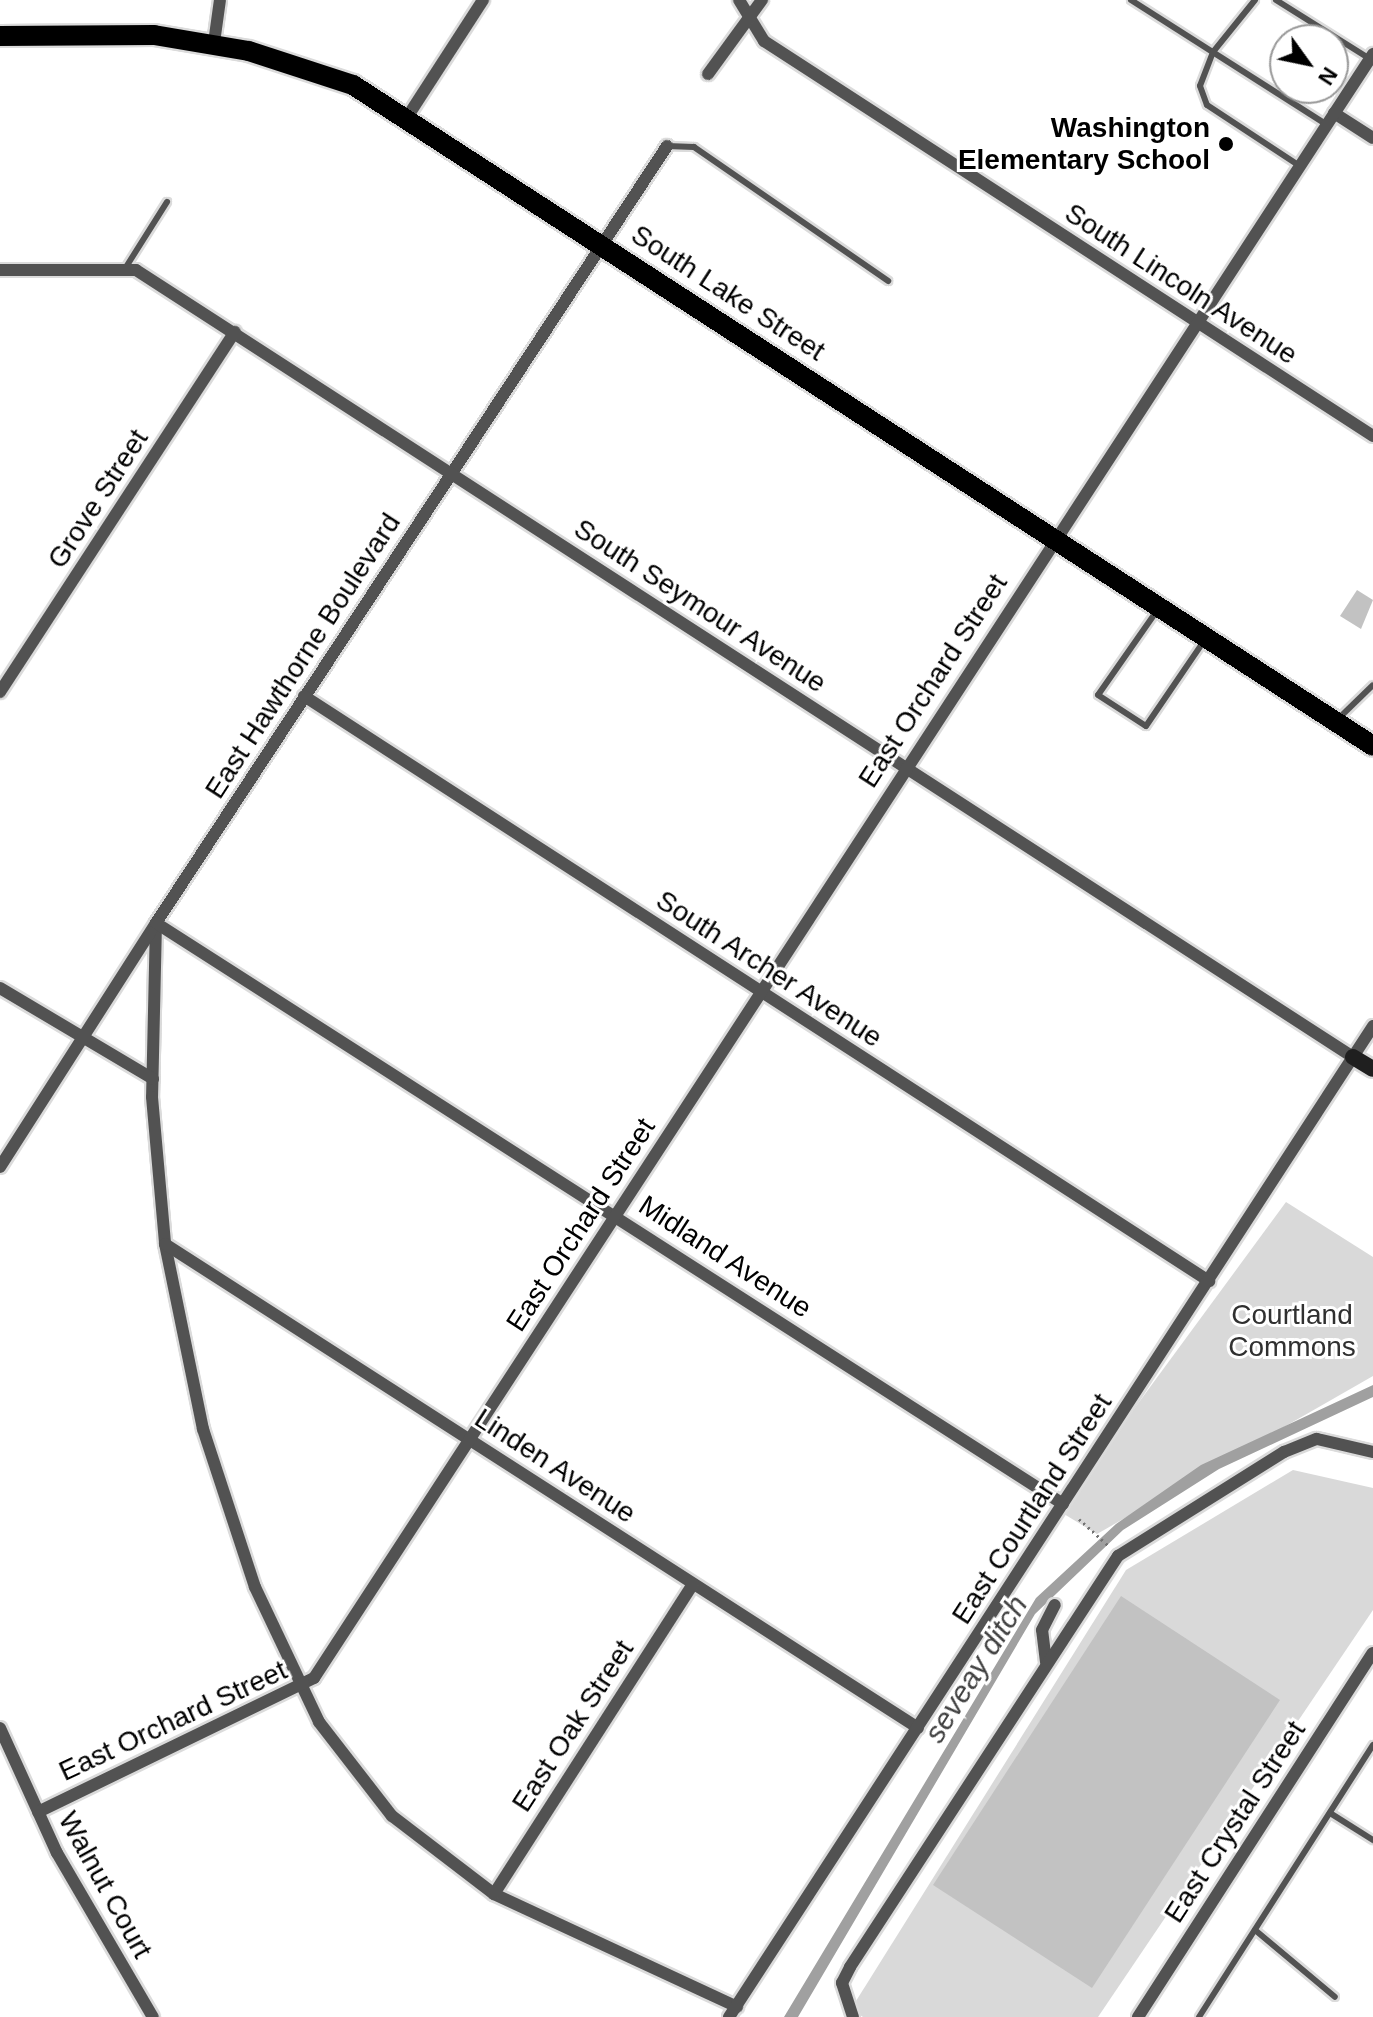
<!DOCTYPE html>
<style>
body{margin:0}
#map{position:relative;width:1373px;height:2017px;overflow:hidden;background:#fff;font-family:Arial,sans-serif}
div>[style]{position:absolute}
[style*='--x']{left:calc(var(--x)*1px);top:calc(var(--y)*1px);width:calc(var(--w)*1px);rotate:calc(var(--a)*1deg)}
.green>*{inset:0;background:#d9d9d9}
.water>*{inset:0;background:#a0a0a0}
.building>*{inset:0;background:#c2c2c2}
.path>*{height:3px;margin-top:-1.5px;transform-origin:0;background:repeating-linear-gradient(90deg,#747474 0 2px,transparent 0 6px)}
.roads{filter:drop-shadow(2px 0 #dbdbdb) drop-shadow(-2px 0 #dbdbdb) drop-shadow(0 2px #dbdbdb) drop-shadow(0 -2px #dbdbdb)}
.lane>*{height:6px;margin:-3px;padding:0 3px;transform-origin:3px;border-radius:3px;background:#525252}
.street>*{height:12px;margin:-6px;padding:0 6px;transform-origin:6px;border-radius:6px;background:#525252}
.secondary>*{height:16px;margin:-8px;padding:0 8px;transform-origin:8px;border-radius:8px;background:#1f1f1f}
.primary>*{height:20px;margin:-10px;padding:0 10px;transform-origin:10px;border-radius:10px;background:#000}
.dots>*{width:22px;height:22px;translate:-50% -50%;box-sizing:border-box;border:4px solid #fff;border-radius:50%}
span{translate:-50% -50%;white-space:nowrap;text-align:center;line-height:1.15;-webkit-text-stroke:6px #fff;paint-order:stroke}
.poi-label{font-size:28px;color:#000;font-weight:700}
.right{translate:-100% -50%;text-align:right}
.street-label{font-size:28px;color:#000}
.park-label{font-size:28px;color:#303030}
.water-label{font-size:30px;color:#414141;font-style:italic}
.north{position:absolute;left:1269px;top:24px;width:80px;height:80px;box-sizing:border-box;background:#fff;border:2px solid #999;border-radius:50%;rotate:123deg;font-size:22px;font-weight:700;line-height:32px;text-align:center;color:#000}
.north::after{content:'';display:block;margin:auto;width:28px;height:36px;background:#000;clip-path:polygon(50% 0,100% 100%,50% 72%,0 100%)}
</style>
<div id="map">
<div class="green">
<i style="clip-path:polygon(1286px 1202px,1373px 1257px,1373px 1376px,1097px 1534px,1059px 1511px)"></i>
<i style="clip-path:polygon(1293px 1470px,1373px 1488px,1373px 1610px,1098px 2017px,863px 2017px,851px 2009px,1126px 1570px)"></i>
</div>
<div class="water">
<i style="clip-path:polygon(1373px 1385px,1373px 1397px,1219px 1469px,1123px 1530px,1035px 1614px,798px 2017px,784px 2017px,1036px 1598px,1116px 1524px,1201px 1465px)"></i>
</div>
<div class="building">
<i style="clip-path:polygon(1357px 590px,1373px 600px,1361px 629px,1340px 616px)"></i>
<i style="clip-path:polygon(1121px 1596px,1280px 1700px,1092px 1988px,933px 1885px)"></i>
</div>
<div class="path">
<i style="--x:1079;--y:1519;--w:40;--a:42"></i>
</div>
<div class="roads">
<div class="lane">
<i style="--x:1131;--y:0;--w:232;--a:32.5"></i>
<i style="--x:1255;--y:0;--w:67;--a:128.9"></i>
<i style="--x:1213;--y:52;--w:36;--a:111"></i>
<i style="--x:1200;--y:86;--w:20;--a:70"></i>
<i style="--x:1207;--y:105;--w:111;--a:33.3"></i>
<i style="--x:1276;--y:0;--w:111;--a:32.1"></i>
<i style="--x:667;--y:146;--w:27;--a:2"></i>
<i style="--x:694;--y:147;--w:236;--a:34.6"></i>
<i style="--x:126;--y:267;--w:77;--a:-57.8"></i>
<i style="--x:1156;--y:612;--w:101;--a:124.9"></i>
<i style="--x:1098;--y:695;--w:57;--a:32.9"></i>
<i style="--x:1146;--y:726;--w:103;--a:-55.7"></i>
<i style="--x:1339;--y:718;--w:47;--a:-44.1"></i>
<i style="--x:1330;--y:1813;--w:51;--a:32.1"></i>
<i style="--x:1255;--y:1930;--w:104;--a:39.9"></i>
<i style="--x:1199;--y:2017;--w:323;--a:-57.4"></i>
</div>
<div class="street">
<i style="--x:739;--y:0;--w:48;--a:58.6"></i>
<i style="--x:764;--y:41;--w:726;--a:32.97"></i>
<i style="--x:214;--y:43;--w:43;--a:-82.1"></i>
<i style="--x:708;--y:74;--w:92;--a:-53.9"></i>
<i style="--x:1334;--y:113;--w:46;--a:32.7"></i>
<i style="--x:406;--y:119;--w:142;--a:-57.1"></i>
<i style="--x:667;--y:146;--w:930;--a:123.33"></i>
<i style="--x:156;--y:923;--w:174;--a:91.3"></i>
<i style="--x:152;--y:1097;--w:148;--a:84.9"></i>
<i style="--x:165;--y:1244;--w:189;--a:78.4"></i>
<i style="--x:203;--y:1429;--w:166;--a:71.8"></i>
<i style="--x:255;--y:1587;--w:149;--a:64.6"></i>
<i style="--x:319;--y:1722;--w:119;--a:52.2"></i>
<i style="--x:392;--y:1816;--w:128;--a:37.4"></i>
<i style="--x:494;--y:1894;--w:268;--a:24.9"></i>
<i style="--x:0;--y:270;--w:136;--a:0"></i>
<i style="--x:136;--y:270;--w:1449;--a:32.89"></i>
<i style="--x:0;--y:692;--w:430;--a:-56.9"></i>
<i style="--x:304;--y:696;--w:1078;--a:32.88"></i>
<i style="--x:0;--y:988;--w:178;--a:30.7"></i>
<i style="--x:0;--y:1167;--w:290;--a:-57.4"></i>
<i style="--x:156;--y:923;--w:1077;--a:32.64"></i>
<i style="--x:165;--y:1244;--w:895;--a:32.73"></i>
<i style="--x:1046;--y:1662;--w:32;--a:-97"></i>
<i style="--x:1042;--y:1630;--w:28;--a:-63"></i>
<i style="--x:0;--y:1728;--w:137;--a:65.5"></i>
<i style="--x:57;--y:1853;--w:190;--a:59.7"></i>
<i style="--x:38;--y:1812;--w:307;--a:-25.9"></i>
<i style="--x:314;--y:1678;--w:1939;--a:-56.89"></i>
<i style="--x:494;--y:1894;--w:368;--a:-57.3"></i>
<i style="--x:729;--y:2017;--w:1182;--a:-56.98"></i>
<i style="--x:853;--y:2017;--w:36;--a:-108"></i>
<i style="--x:842;--y:1983;--w:18;--a:-63"></i>
<i style="--x:850;--y:1967;--w:491;--a:-56.9"></i>
<i style="--x:1118;--y:1556;--w:196;--a:-32.1"></i>
<i style="--x:1284;--y:1452;--w:35;--a:-22"></i>
<i style="--x:1317;--y:1439;--w:57;--a:13.1"></i>
<i style="--x:1138;--y:2017;--w:433;--a:-57.2"></i>
</div>
<div class="secondary">
<i style="--x:1353;--y:1057;--w:23;--a:31"></i>
</div>
<div class="primary">
<i style="--x:0;--y:36;--w:154;--a:-0.4"></i>
<i style="--x:154;--y:35;--w:96;--a:9.6"></i>
<i style="--x:249;--y:51;--w:109;--a:18.1"></i>
<i style="--x:353;--y:85;--w:1215;--a:32.94"></i>
</div>
</div>
<div class="dots">
<i style="left:1226px;top:144px;background:#000"></i>
</div>
<div class="poi-label">
<span class="right" style="left:1210px;top:144px">Washington<br>Elementary School</span>
</div>
<div class="street-label">
<span style="left:1181px;top:284px;rotate:33deg">South Lincoln Avenue</span>
<span style="left:728px;top:293px;rotate:33deg">South Lake Street</span>
<span style="left:98px;top:499px;rotate:-57deg">Grove Street</span>
<span style="left:700px;top:606px;rotate:33deg">South Seymour Avenue</span>
<span style="left:303px;top:656px;rotate:-57deg">East Hawthorne Boulevard</span>
<span style="left:933px;top:681px;rotate:-57deg">East Orchard Street</span>
<span style="left:769px;top:969px;rotate:33deg">South Archer Avenue</span>
<span style="left:581px;top:1225px;rotate:-57deg">East Orchard Street</span>
<span style="left:725px;top:1257px;rotate:33deg">Midland Avenue</span>
<span style="left:555px;top:1466px;rotate:33deg">Linden Avenue</span>
<span style="left:1032px;top:1509px;rotate:-57deg">East Courtland Street</span>
<span style="left:173px;top:1721px;rotate:-25deg">East Orchard Street</span>
<span style="left:573px;top:1726px;rotate:-57deg">East Oak Street</span>
<span style="left:1235px;top:1822px;rotate:-57deg">East Crystal Street</span>
<span style="left:105px;top:1885px;rotate:61deg">Walnut Court</span>
</div>
<div class="park-label">
<span style="left:1292px;top:1331px">Courtland<br>Commons</span>
</div>
<div class="water-label">
<span style="left:976px;top:1669px;rotate:-58deg">seveay ditch</span>
</div>
<div class="north">N</div>
</div>
